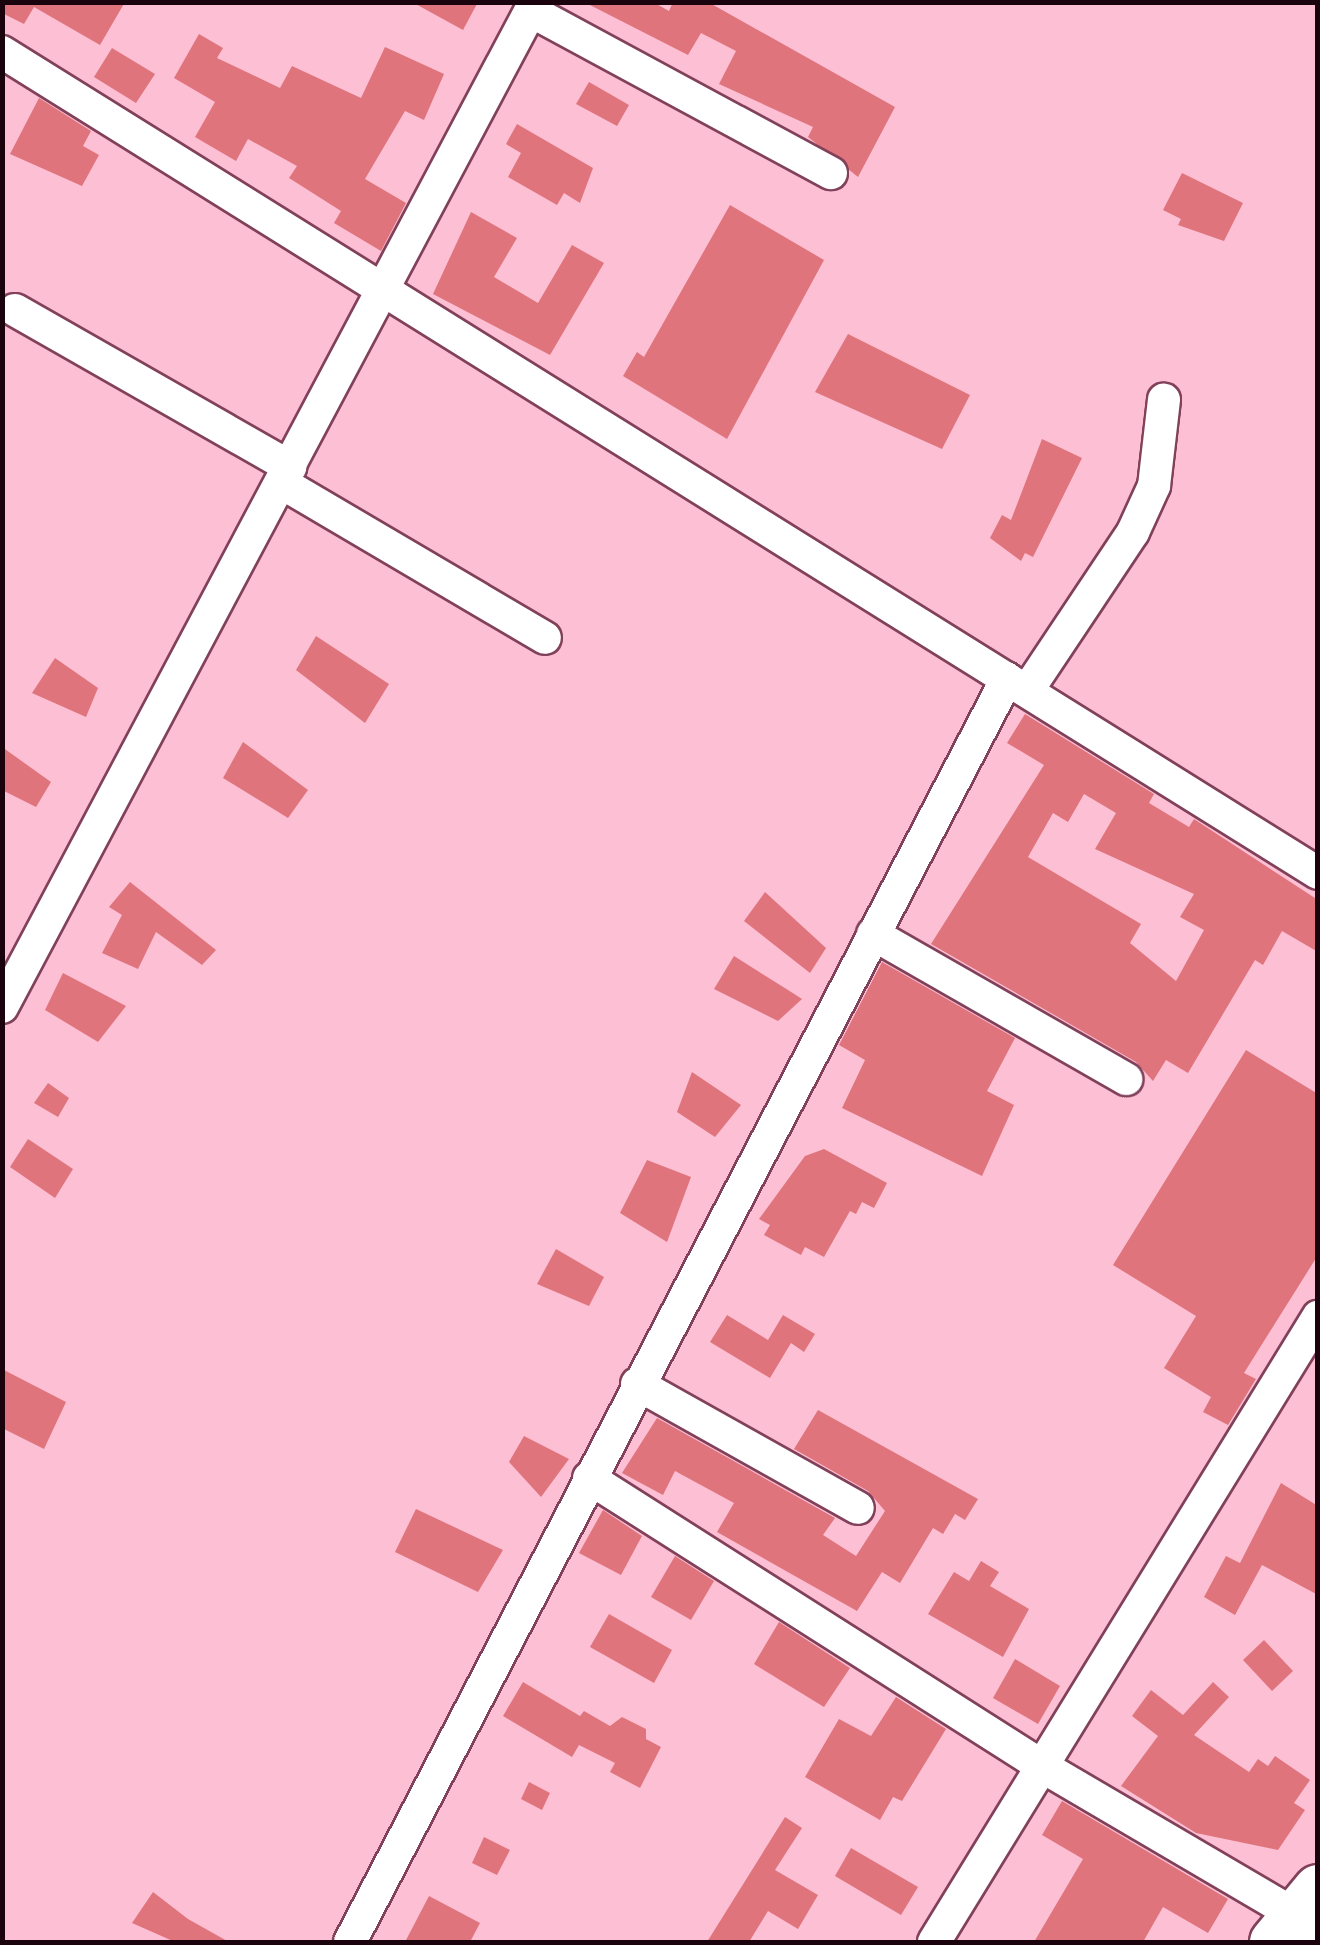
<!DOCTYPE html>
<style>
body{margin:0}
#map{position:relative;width:1320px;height:1945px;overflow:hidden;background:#fcbfd4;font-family:"Roboto Condensed",sans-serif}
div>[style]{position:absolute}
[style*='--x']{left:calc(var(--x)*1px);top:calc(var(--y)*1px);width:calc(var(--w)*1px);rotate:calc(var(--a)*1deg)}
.building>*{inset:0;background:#e0747d}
.roads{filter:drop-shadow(2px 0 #81415a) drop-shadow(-2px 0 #81415a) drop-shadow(0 2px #81415a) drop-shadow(0 -2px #81415a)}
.minor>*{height:32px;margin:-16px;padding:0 16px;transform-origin:16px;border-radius:16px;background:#fff}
.highway>*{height:48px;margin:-24px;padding:0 24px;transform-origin:24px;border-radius:24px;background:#fff}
span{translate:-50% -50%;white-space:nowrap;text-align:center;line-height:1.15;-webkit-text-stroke:9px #fcbfd4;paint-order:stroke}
.frame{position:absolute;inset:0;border:5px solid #1a030c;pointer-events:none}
</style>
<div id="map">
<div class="building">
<i style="clip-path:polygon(2px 2px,125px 2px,100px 45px,34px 7px,24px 24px,2px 13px)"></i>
<i style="clip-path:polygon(412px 2px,478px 2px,463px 30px)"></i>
<i style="clip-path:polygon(584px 2px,653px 2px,669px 11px,673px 2px,708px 2px,895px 107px,858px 177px,808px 137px,813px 127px,719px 84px,736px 51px,701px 33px,688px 55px)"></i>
<i style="clip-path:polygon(199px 34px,223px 48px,217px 58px,280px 88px,292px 66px,361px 98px,385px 47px,444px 74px,424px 120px,405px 111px,365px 179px,406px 203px,381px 251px,334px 223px,341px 211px,289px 178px,297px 166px,248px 139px,236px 161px,195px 137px,215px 102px,174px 78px)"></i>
<i style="clip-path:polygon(112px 48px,155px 74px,136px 103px,94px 77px)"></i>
<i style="clip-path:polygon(589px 82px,629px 105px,617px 126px,576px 104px)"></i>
<i style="clip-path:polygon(39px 98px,91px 131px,83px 146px,99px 155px,82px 186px,10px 154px)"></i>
<i style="clip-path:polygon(517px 124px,593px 168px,580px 203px,564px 193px,557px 205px,508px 177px,521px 153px,506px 144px)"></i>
<i style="clip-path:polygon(1182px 173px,1243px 203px,1224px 241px,1178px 225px,1181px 219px,1163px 210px)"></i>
<i style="clip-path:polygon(730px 205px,824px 260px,727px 439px,623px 376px,637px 352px,644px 357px)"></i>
<i style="clip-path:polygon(471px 212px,517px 238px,494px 277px,538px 303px,572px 245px,604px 263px,550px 355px,433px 294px)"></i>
<i style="clip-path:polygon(848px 334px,970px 395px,942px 449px,815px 392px)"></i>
<i style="clip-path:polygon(1042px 439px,1082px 458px,1033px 557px,1025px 553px,1021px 561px,990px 538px,1002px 515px,1011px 520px)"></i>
<i style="clip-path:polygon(316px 636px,389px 684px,365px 723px,296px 670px)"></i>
<i style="clip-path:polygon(55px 658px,98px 688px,86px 717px,32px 693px)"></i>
<i style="clip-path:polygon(evenodd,1025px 714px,1154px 794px,1149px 803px,1189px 827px,1194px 819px,1318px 900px,1318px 952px,1282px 931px,1263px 965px,1255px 960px,1188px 1073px,1166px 1060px,1153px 1081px,1136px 1062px,931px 944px,1044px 765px,1007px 743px,1025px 714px,1084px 794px,1116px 813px,1095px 849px,1194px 894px,1180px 917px,1204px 930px,1176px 981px,1130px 943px,1141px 924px,1028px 857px,1053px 813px,1068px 822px,1084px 794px)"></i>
<i style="clip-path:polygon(243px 742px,308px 790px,288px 818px,223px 778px)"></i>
<i style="clip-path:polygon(2px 747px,51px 782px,36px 807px,2px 790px)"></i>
<i style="clip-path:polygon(130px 882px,216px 950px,202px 965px,156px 932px,138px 969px,102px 953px,122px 915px,109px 907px)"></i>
<i style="clip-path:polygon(765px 892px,826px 948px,810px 973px,744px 921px)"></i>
<i style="clip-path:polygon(734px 956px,788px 990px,802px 999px,778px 1021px,714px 989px)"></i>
<i style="clip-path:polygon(882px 962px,1015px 1038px,987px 1091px,1014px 1105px,982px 1176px,842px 1108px,865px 1060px,839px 1045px)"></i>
<i style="clip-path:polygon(63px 973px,126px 1006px,98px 1042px,45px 1010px)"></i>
<i style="clip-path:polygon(1246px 1050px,1318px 1094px,1318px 1255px,1244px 1373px,1256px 1379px,1228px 1425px,1203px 1412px,1211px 1397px,1164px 1368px,1196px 1316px,1113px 1265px)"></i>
<i style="clip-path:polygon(692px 1072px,741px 1105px,715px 1137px,677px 1112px)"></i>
<i style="clip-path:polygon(48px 1083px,69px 1098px,58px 1117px,34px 1103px)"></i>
<i style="clip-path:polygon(28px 1139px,73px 1169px,55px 1198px,10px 1167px)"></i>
<i style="clip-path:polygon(824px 1149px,887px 1183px,874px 1208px,862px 1202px,856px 1214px,850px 1211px,824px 1257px,805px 1247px,801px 1255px,764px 1235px,770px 1225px,759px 1219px,805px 1156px)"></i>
<i style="clip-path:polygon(647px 1160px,691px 1177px,667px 1242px,620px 1213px)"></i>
<i style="clip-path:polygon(556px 1249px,604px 1277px,589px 1306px,537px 1284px)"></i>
<i style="clip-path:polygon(727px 1315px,768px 1340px,783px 1315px,815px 1334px,804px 1352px,791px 1343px,770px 1378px,710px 1342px)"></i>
<i style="clip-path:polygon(2px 1369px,66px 1402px,44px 1449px,2px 1428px)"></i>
<i style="clip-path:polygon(818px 1410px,978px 1499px,965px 1520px,955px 1514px,943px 1534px,933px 1528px,900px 1583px,882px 1572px,857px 1611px,717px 1532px,734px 1503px,675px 1471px,663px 1495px,622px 1473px,657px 1418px,835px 1518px,823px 1535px,856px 1556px,885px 1511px,868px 1491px,794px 1449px)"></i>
<i style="clip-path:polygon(524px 1436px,569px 1459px,541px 1497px,509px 1462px)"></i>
<i style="clip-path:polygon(1281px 1483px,1318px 1506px,1318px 1595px,1262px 1565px,1235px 1615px,1204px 1597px,1226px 1556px,1240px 1563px)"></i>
<i style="clip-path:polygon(416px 1509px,503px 1550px,478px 1592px,395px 1552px)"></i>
<i style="clip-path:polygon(603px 1510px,642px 1536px,621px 1575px,579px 1553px)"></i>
<i style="clip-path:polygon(675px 1556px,714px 1581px,691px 1620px,651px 1597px)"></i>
<i style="clip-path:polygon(981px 1561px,999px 1572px,990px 1586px,1029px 1609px,1003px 1657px,928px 1614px,954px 1572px,969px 1581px)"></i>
<i style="clip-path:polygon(609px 1614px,672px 1650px,654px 1683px,590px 1647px)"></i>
<i style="clip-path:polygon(779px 1622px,850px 1668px,824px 1707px,754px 1664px)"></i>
<i style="clip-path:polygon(1264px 1640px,1293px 1671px,1272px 1691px,1243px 1660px)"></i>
<i style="clip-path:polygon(1015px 1659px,1060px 1686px,1038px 1724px,993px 1698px)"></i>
<i style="clip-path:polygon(523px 1682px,580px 1716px,584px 1711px,610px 1726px,622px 1717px,646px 1729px,646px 1739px,661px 1747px,640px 1788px,610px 1772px,615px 1763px,579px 1745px,572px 1757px,503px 1716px)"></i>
<i style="clip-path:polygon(1213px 1682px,1229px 1697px,1194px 1735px,1249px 1772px,1258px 1759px,1268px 1766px,1275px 1756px,1310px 1780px,1294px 1803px,1305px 1810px,1278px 1850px,1196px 1833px,1121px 1786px,1158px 1736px,1132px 1716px,1151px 1690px,1183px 1715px)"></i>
<i style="clip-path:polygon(896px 1697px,946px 1729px,902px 1801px,893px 1797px,880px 1820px,805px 1777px,839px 1719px,871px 1736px)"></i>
<i style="clip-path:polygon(529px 1782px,550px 1793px,542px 1810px,521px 1799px)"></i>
<i style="clip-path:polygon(1062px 1801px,1228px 1899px,1208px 1933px,1163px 1907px,1143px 1942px,1034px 1942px,1083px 1859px,1042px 1835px)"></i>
<i style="clip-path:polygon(785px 1817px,802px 1828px,775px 1870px,818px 1895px,798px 1929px,768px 1911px,749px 1942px,707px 1942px)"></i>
<i style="clip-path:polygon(484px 1837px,510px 1850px,497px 1875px,472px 1863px)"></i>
<i style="clip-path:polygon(851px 1848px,918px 1887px,901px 1915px,835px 1876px)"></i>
<i style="clip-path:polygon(153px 1892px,188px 1919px,229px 1942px,175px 1942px,132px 1923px)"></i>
<i style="clip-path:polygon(429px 1896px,480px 1923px,470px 1942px,405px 1942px)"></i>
</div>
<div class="roads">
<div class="minor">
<i style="--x:531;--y:11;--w:341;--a:28.4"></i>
<i style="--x:2;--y:52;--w:1551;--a:31.96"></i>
<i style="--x:15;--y:310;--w:317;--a:29.7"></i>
<i style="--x:282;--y:483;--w:305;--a:30.5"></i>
<i style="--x:1027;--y:691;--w:191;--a:-56.3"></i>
<i style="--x:1133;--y:532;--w:51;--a:-65.5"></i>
<i style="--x:1154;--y:486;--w:87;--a:-83.4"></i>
<i style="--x:873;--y:934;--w:292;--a:29.8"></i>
<i style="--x:2;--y:1007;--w:1138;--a:-62.06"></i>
<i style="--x:637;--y:1384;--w:253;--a:29.3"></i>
<i style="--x:589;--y:1478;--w:540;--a:32.45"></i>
<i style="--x:1045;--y:1768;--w:291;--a:30.4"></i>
<i style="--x:350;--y:1942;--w:1424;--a:-62.52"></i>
<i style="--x:934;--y:1942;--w:734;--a:-58.43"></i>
</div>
<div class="highway">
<i style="--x:1274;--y:1942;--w:69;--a:-50.3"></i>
<i style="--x:1317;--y:1942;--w:1;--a:0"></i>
</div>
</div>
<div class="frame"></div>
</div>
